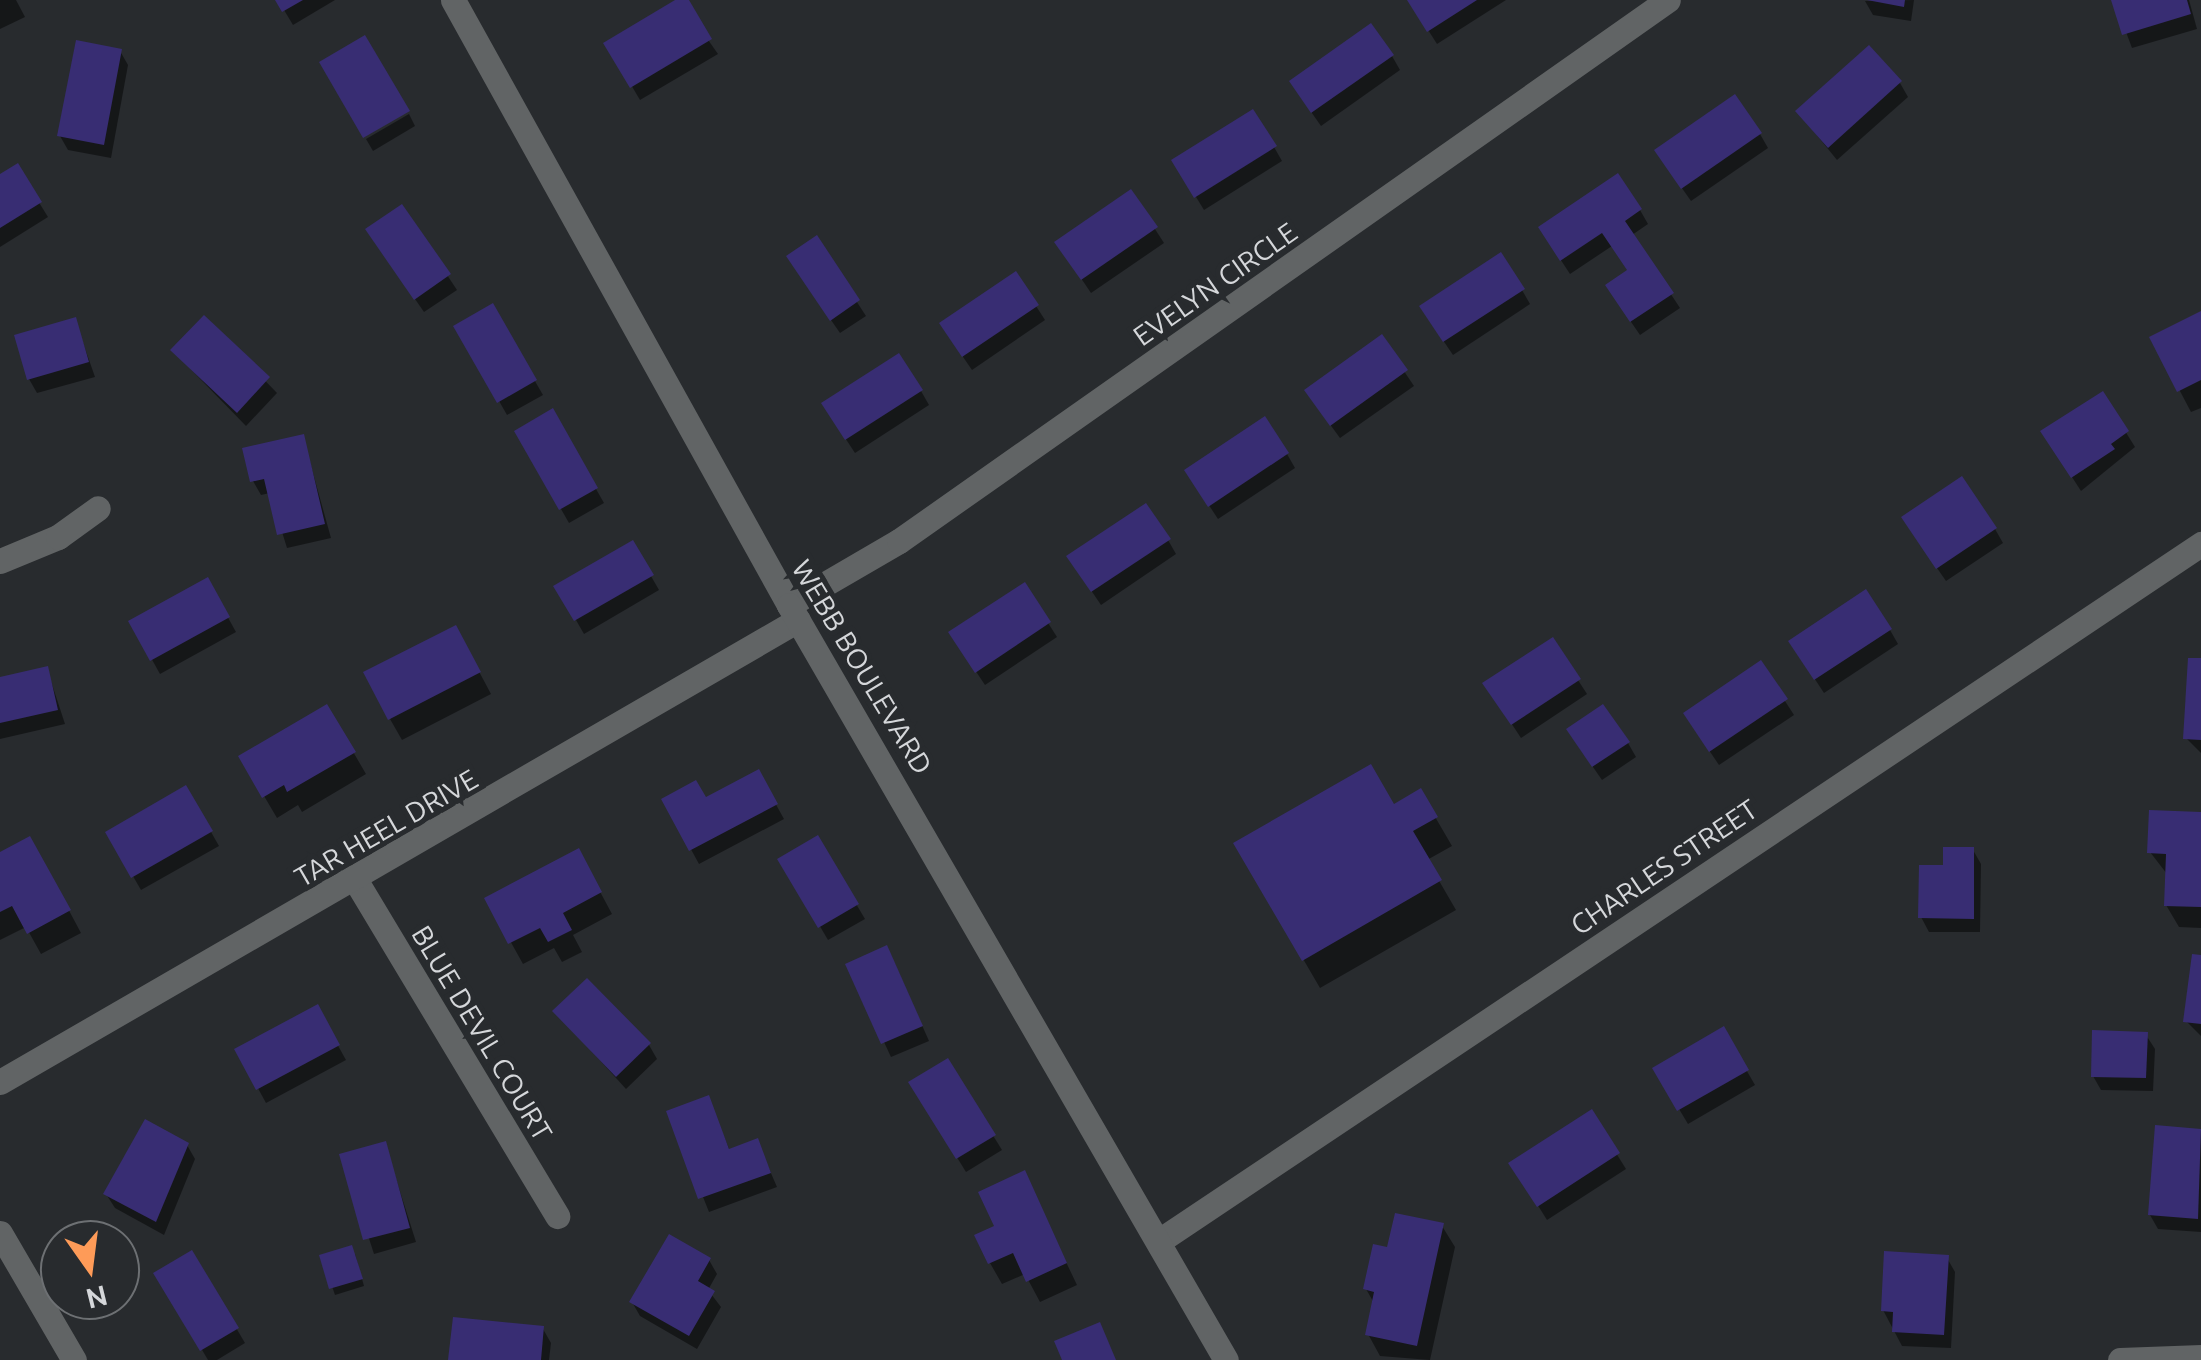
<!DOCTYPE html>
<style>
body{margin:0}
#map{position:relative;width:2201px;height:1360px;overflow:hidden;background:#282b2e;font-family:Ubuntu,sans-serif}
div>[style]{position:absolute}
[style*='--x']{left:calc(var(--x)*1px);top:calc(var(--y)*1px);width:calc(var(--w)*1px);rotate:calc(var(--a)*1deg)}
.shadow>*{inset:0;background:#0007}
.building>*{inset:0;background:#382d73}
.minor>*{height:25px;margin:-12.5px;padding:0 12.5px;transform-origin:12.5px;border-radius:12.5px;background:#616465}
.tertiary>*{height:25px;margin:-12.5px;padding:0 12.5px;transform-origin:12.5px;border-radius:12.5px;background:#616465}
span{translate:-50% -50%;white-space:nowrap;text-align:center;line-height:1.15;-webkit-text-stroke:10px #282b2e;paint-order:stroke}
.street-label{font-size:28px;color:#d5d7da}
.north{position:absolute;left:40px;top:1220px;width:100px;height:100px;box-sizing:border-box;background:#282b2e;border:2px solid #6d7073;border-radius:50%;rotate:166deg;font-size:28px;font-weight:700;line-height:40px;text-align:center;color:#d5d7da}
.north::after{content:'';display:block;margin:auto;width:35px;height:45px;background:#fe9b58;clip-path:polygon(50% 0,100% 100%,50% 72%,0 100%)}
</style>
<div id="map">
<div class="shadow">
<i style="clip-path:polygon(0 0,16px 0,25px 17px,0 29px)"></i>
<i style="clip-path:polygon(278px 0,335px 0,293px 25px)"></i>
<i style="clip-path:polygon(680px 0,718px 54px,640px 100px,607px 44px)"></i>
<i style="clip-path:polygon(1409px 0,1506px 0,1437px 44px)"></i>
<i style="clip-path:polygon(1914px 0,1911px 21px,1873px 15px,1865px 1px)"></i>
<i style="clip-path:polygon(2114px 0,2189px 0,2197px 29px,2132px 48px)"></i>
<i style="clip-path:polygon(120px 51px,128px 65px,111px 158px,68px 150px,60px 136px)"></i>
<i style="clip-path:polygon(1392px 56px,1400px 70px,1321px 126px,1300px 96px)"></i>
<i style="clip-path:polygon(1900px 83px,1908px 97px,1837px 160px,1798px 112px)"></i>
<i style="clip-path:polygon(409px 114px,415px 126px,373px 151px,366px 139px)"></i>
<i style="clip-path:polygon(1760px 134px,1768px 148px,1691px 201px,1665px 164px)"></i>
<i style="clip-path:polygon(1274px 147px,1282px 161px,1204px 210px,1174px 161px)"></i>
<i style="clip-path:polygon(17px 167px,48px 217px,0 247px,0 177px)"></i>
<i style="clip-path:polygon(1131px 192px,1164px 243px,1091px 293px,1066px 256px)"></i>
<i style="clip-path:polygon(402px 207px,457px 290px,424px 312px,377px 244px)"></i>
<i style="clip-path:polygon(1640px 210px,1648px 224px,1632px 235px,1680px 308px,1640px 335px,1616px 300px,1629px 271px,1612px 246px,1570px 274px,1549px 242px)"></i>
<i style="clip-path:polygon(816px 239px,866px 316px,840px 333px,797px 271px)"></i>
<i style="clip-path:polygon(1016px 275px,1045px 320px,972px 370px,950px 338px)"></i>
<i style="clip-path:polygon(1522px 290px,1530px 304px,1453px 355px,1430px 321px)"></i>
<i style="clip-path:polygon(492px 307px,543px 395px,507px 415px,457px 327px)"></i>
<i style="clip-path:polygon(2201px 314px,2201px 408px,2191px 412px,2152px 338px)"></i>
<i style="clip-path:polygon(204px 318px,277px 393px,246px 426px,173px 351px)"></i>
<i style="clip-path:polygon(75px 320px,95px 377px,37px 393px,29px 379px)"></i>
<i style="clip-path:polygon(1381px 337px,1414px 386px,1340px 438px,1315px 404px)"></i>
<i style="clip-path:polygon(921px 391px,929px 405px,855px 453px,832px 418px)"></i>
<i style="clip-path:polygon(2102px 394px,2135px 447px,2081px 491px,2052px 446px)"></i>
<i style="clip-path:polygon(552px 412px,604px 503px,569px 523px,517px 432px)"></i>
<i style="clip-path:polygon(303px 437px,331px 538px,287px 548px,270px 493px,261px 495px,253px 481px)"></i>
<i style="clip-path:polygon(1287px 454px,1295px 468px,1218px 519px,1195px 484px)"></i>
<i style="clip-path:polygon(1995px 529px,2003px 543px,1946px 581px,1912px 532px)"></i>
<i style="clip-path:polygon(1168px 540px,1176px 554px,1101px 605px,1078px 571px)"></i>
<i style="clip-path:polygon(632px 543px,659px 590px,584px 634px,557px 587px)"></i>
<i style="clip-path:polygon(207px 580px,236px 632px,160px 674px,131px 622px)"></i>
<i style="clip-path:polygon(1024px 585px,1057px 637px,985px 685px,959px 646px)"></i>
<i style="clip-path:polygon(1890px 630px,1898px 644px,1824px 693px,1799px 655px)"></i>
<i style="clip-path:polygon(1552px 640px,1587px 694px,1521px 738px,1494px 697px)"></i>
<i style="clip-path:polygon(467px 649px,491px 694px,402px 740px,390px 719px)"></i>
<i style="clip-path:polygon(2201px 661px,2201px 753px,2186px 738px)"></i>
<i style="clip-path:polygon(1761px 664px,1794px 715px,1719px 765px,1694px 728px)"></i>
<i style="clip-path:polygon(47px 669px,65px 724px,0 739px,0 680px)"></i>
<i style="clip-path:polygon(327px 707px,366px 774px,302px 812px,298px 805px,277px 818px,241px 757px)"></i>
<i style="clip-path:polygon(1628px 743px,1636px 757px,1602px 780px,1577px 744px)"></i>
<i style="clip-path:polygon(758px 772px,784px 819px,699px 864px,664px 800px,705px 800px)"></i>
<i style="clip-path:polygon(186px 788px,219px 846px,141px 890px,108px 833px)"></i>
<i style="clip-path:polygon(1420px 791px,1452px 846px,1427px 860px,1456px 910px,1320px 988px,1236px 844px,1393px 807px)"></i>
<i style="clip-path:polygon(2201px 814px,2201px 928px,2179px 927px,2166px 905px,2167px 874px,2150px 852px)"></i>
<i style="clip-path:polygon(817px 838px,865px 919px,828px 940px,781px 860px)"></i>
<i style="clip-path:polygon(1973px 850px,1981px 864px,1980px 932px,1929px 932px,1921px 917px,1945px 867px)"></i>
<i style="clip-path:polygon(0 855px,42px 860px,81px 933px,41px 954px,26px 927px,0 940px)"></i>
<i style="clip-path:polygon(590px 873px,612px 914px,573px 935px,582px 952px,562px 962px,554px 948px,523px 964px,487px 899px)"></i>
<i style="clip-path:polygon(2201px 957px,2201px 1036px,2186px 1021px)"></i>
<i style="clip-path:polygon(894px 962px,929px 1041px,891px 1057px,848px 965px)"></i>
<i style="clip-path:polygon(317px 1008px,346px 1060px,266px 1103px,237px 1050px)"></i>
<i style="clip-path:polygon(556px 1012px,649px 1045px,657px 1059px,626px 1089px)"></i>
<i style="clip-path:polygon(1723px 1030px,1755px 1085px,1688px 1124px,1655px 1069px)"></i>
<i style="clip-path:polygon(2146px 1035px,2155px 1049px,2153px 1091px,2101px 1090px,2093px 1076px)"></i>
<i style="clip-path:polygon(947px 1061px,1002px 1150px,966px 1172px,911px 1083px)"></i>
<i style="clip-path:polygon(708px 1098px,730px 1151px,757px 1141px,777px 1187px,709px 1212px,669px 1112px)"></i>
<i style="clip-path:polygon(1591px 1113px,1626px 1169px,1547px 1220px,1520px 1177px)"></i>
<i style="clip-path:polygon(2157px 1128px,2201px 1131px,2201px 1232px,2158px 1229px,2150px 1215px)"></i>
<i style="clip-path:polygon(385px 1144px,416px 1242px,374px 1254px,342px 1155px)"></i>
<i style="clip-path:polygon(187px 1145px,195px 1159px,164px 1235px,115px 1208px,106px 1194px)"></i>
<i style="clip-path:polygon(1024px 1174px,1077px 1285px,1040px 1302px,1025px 1274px,1002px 1284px,990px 1263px,997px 1228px)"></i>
<i style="clip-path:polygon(1442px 1226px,1455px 1247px,1430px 1360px,1380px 1356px,1368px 1334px,1374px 1303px,1366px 1289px,1389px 1250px)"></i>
<i style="clip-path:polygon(192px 1253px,245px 1343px,217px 1360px,208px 1360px,157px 1274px)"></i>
<i style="clip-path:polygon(355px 1254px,364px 1286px,335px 1295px,322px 1257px)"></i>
<i style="clip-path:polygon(1947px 1258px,1955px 1272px,1951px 1348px,1902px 1346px,1883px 1310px)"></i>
<i style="clip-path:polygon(709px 1260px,717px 1274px,708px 1290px,721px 1307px,697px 1349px,640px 1316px,632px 1302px)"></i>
<i style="clip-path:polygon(543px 1329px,551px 1343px,549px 1360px,451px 1360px)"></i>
</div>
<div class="building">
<i style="clip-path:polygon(275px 0,303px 0,282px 12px)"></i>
<i style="clip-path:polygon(675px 0,689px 0,712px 39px,630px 88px,603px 43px)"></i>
<i style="clip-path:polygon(1407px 0,1477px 0,1427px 32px)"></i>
<i style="clip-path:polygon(1867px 0,1905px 0,1904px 7px)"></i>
<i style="clip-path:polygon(2111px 0,2187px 0,2191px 14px,2122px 35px)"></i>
<i style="clip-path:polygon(1371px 23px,1394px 55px,1311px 113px,1289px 81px)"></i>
<i style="clip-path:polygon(365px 35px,410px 111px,363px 138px,319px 62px)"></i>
<i style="clip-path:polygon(76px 40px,122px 49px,104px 145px,57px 136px)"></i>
<i style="clip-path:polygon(1869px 45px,1902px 81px,1828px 148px,1795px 111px)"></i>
<i style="clip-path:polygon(1735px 94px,1762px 133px,1681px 189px,1654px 150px)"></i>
<i style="clip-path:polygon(1253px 109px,1277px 146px,1194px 198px,1171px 160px)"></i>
<i style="clip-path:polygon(18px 163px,42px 202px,0 228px,0 174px)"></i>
<i style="clip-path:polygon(1618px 173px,1642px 209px,1625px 221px,1674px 293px,1630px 322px,1605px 285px,1627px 270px,1602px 233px,1560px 261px,1538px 227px)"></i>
<i style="clip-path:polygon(1131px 189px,1158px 227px,1081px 280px,1054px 242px)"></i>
<i style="clip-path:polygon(402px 204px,451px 274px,414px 300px,365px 229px)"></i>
<i style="clip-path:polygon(817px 235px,860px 300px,830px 321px,786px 256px)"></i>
<i style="clip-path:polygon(1501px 252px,1525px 289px,1443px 342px,1419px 306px)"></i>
<i style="clip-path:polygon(1016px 271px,1039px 305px,962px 357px,939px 323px)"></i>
<i style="clip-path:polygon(493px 303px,537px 380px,497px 403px,453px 326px)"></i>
<i style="clip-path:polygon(2201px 311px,2201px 380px,2177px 392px,2149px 337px)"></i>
<i style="clip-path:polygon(204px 315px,270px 377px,237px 413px,170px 350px)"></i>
<i style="clip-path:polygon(76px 317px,89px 362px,27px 380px,14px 335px)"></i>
<i style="clip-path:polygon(1382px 334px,1408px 370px,1330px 426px,1304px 390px)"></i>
<i style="clip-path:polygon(899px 353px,923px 390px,845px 440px,821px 403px)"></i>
<i style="clip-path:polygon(2103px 391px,2129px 431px,2111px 444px,2115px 449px,2071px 478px,2040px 431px)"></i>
<i style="clip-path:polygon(553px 408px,598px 488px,559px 510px,514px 431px)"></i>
<i style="clip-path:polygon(1265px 416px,1289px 453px,1208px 507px,1184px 470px)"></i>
<i style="clip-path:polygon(304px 434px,325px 524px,277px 535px,264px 479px,250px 482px,242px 448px)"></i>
<i style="clip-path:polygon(1962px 476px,1997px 528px,1936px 569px,1901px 517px)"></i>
<i style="clip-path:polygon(1146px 503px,1171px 539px,1091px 592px,1066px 556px)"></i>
<i style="clip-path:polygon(633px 540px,654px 575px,574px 621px,553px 586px)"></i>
<i style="clip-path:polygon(208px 577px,230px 617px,150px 661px,128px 621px)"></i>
<i style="clip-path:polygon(1025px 582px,1051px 622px,975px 673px,948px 632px)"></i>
<i style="clip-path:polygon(1866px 589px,1892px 629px,1814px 680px,1788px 641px)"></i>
<i style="clip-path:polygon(456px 625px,481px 672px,388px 720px,363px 672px)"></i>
<i style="clip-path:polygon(1553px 637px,1581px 679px,1511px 725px,1482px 683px)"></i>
<i style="clip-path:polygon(2188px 658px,2201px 658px,2201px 740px,2183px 739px)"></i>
<i style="clip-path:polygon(1761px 660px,1788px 699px,1709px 752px,1683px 713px)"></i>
<i style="clip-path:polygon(48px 666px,58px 710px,0 723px,0 677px)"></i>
<i style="clip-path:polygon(327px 704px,356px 752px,287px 792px,284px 785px,262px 798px,238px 756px)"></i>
<i style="clip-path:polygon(1603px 704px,1630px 742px,1592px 767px,1566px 729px)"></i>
<i style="clip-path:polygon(1371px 764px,1394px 804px,1421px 788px,1438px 817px,1413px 831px,1442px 880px,1302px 961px,1233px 843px)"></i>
<i style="clip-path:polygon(759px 769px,778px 804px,689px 851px,661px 799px,696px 780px,706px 797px)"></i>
<i style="clip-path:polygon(186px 785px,213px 831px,131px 878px,105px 832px)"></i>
<i style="clip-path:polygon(2149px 810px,2201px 812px,2201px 907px,2164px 906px,2166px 854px,2147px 853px)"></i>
<i style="clip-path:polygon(818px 835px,859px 904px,818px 928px,777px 859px)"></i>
<i style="clip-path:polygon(30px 836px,71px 910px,27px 934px,12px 906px,0 912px,0 852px)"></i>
<i style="clip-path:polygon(1943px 847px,1974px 847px,1974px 919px,1918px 918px,1919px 865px,1943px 865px)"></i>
<i style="clip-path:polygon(579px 848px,602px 892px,563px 913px,572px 930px,548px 942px,540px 928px,508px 944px,484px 898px)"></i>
<i style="clip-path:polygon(887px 945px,923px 1026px,881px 1044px,845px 964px)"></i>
<i style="clip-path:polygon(2192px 954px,2201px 955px,2201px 1024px,2183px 1022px)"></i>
<i style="clip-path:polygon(587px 978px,651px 1043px,616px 1077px,552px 1011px)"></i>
<i style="clip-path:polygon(318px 1004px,340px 1045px,256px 1090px,234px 1049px)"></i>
<i style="clip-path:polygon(1724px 1026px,1749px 1070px,1677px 1111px,1652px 1068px)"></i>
<i style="clip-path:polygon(2092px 1030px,2148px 1032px,2146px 1078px,2091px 1077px)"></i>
<i style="clip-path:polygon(948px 1058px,996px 1135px,956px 1159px,908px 1082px)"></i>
<i style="clip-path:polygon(709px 1095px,729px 1149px,758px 1138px,771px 1173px,698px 1199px,666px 1111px)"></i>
<i style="clip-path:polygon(1592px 1109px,1620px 1153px,1537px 1207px,1508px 1163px)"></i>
<i style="clip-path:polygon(145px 1119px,189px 1143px,156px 1222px,103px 1194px)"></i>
<i style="clip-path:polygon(2155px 1125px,2201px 1129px,2198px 1219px,2148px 1215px)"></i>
<i style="clip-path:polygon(386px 1141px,410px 1228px,363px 1240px,339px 1154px)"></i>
<i style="clip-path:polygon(1025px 1170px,1067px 1263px,1026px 1282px,1013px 1253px,988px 1264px,974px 1235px,994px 1226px,978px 1192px)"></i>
<i style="clip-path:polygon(1395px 1213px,1444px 1223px,1417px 1346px,1365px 1335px,1374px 1292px,1363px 1289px,1373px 1244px,1387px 1247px)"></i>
<i style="clip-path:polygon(669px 1234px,711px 1258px,698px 1281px,715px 1291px,689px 1336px,629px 1302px)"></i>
<i style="clip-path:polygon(352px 1245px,363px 1279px,329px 1289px,319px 1255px)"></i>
<i style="clip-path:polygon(192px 1250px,239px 1328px,200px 1351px,153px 1273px)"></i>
<i style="clip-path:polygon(1884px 1251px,1949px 1255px,1944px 1335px,1892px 1332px,1893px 1312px,1881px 1311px)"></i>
<i style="clip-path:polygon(453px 1317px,544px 1326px,541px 1360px,448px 1360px)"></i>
<i style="clip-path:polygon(1100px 1322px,1116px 1360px,1062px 1360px,1054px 1341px)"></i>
</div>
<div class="minor">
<i style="--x:0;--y:561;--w:63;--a:-22.5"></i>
<i style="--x:58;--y:537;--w:49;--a:-35.9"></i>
<i style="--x:789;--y:605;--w:127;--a:-30.2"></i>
<i style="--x:899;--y:541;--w:940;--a:-35.13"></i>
<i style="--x:356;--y:881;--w:391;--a:59"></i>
<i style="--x:0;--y:1082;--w:922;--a:-30.07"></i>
<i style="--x:0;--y:1233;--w:147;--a:59.8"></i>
<i style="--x:1159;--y:1241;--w:1254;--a:-33.78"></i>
<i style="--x:2120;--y:1360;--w:81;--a:-2.1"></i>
</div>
<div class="tertiary">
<i style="--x:453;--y:0;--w:692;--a:60.95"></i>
<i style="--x:789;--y:605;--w:872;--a:59.94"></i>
</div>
<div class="street-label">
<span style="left:1215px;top:284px;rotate:-35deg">EVELYN CIRCLE</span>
<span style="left:862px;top:667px;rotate:59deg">WEBB BOULEVARD</span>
<span style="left:386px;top:828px;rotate:-30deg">TAR HEEL DRIVE</span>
<span style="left:1664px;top:867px;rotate:-34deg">CHARLES STREET</span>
<span style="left:482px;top:1033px;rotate:59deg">BLUE DEVIL COURT</span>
</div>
<div class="north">N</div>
</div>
